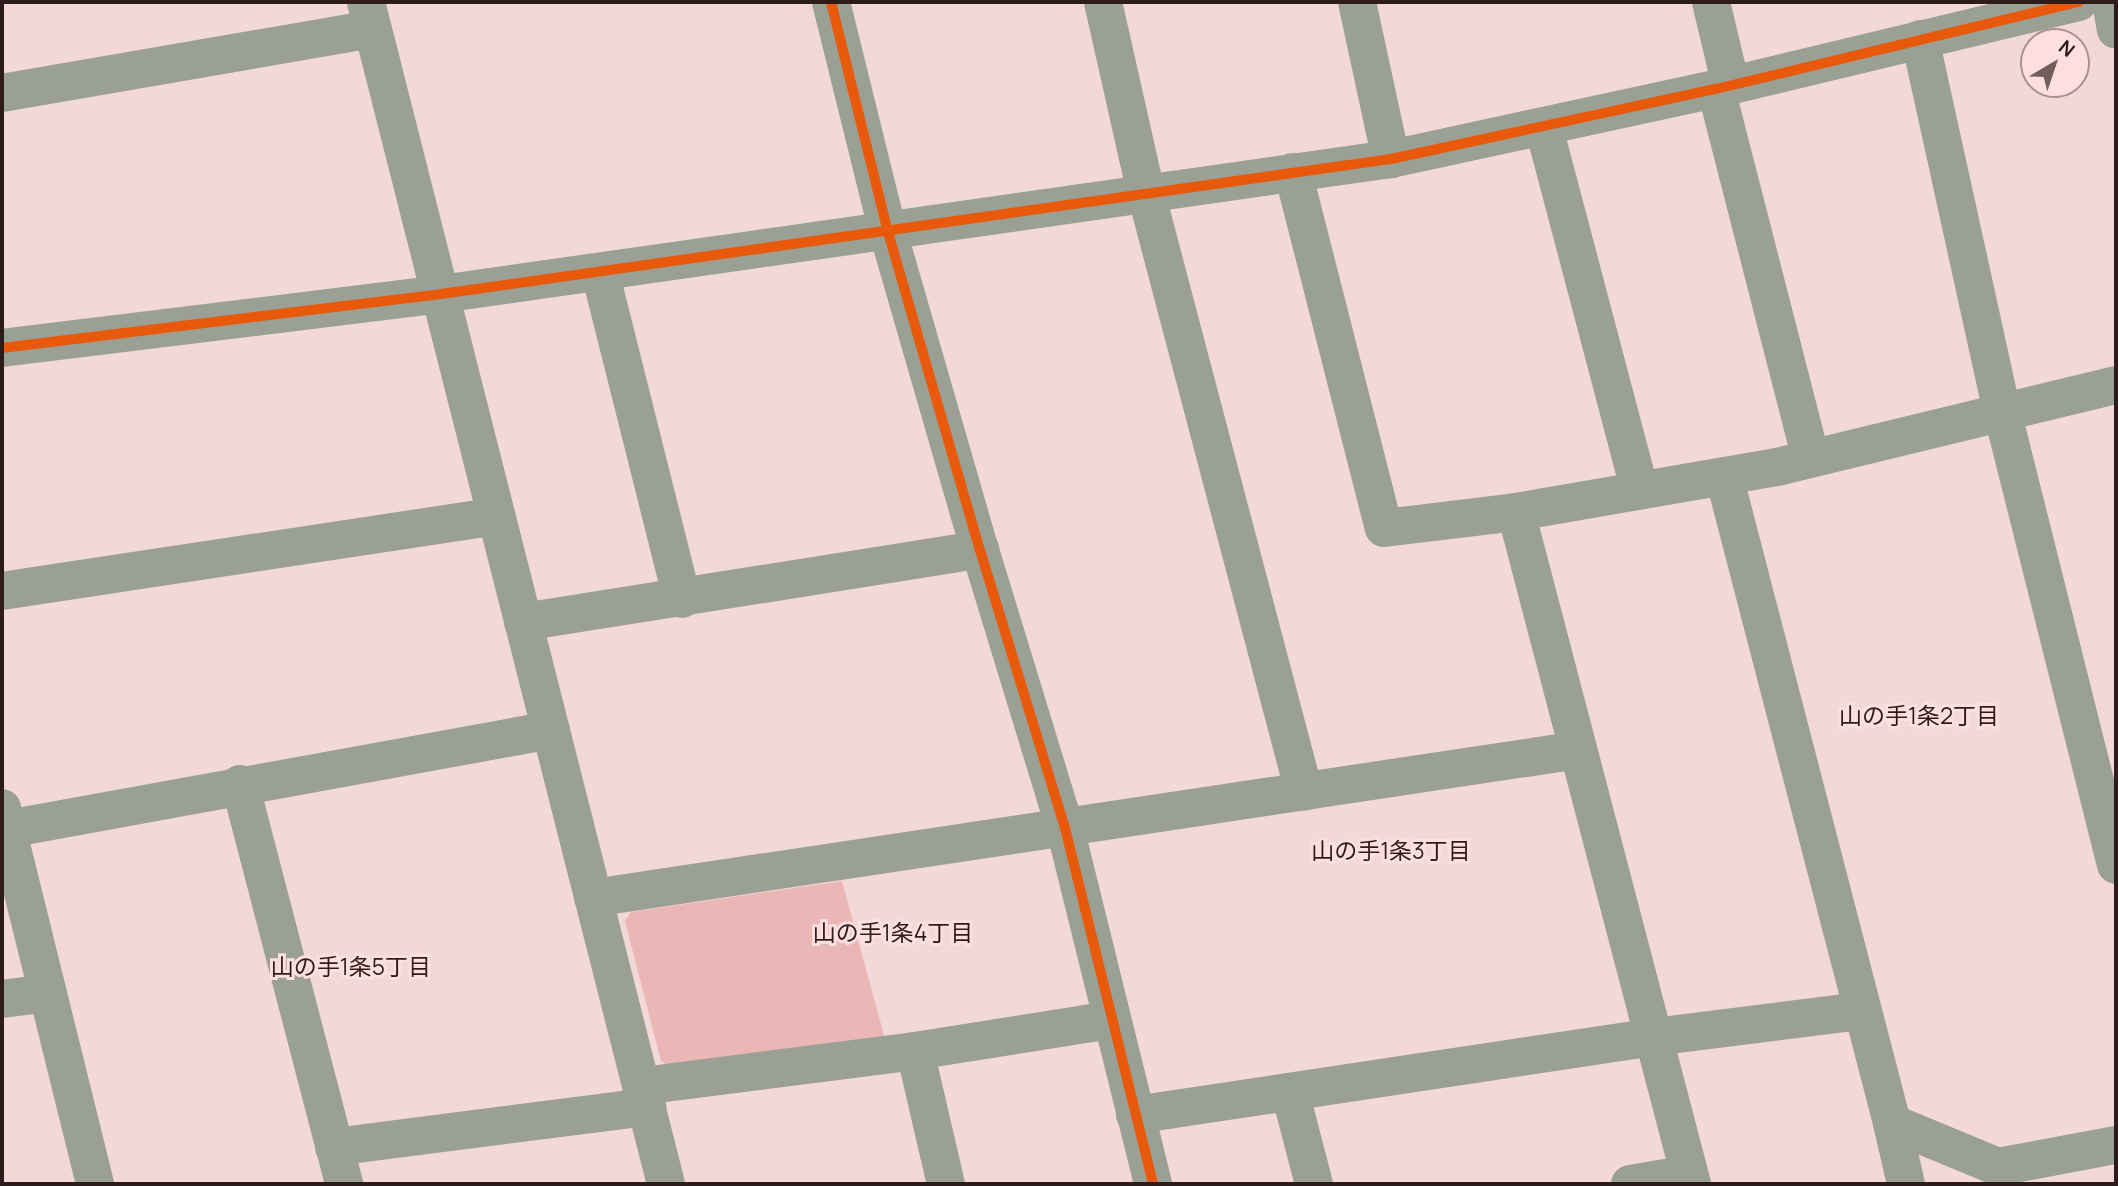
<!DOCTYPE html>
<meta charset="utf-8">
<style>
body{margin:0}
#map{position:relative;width:2118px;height:1186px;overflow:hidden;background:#f3d8d8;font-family:Manrope,"Noto Sans JP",sans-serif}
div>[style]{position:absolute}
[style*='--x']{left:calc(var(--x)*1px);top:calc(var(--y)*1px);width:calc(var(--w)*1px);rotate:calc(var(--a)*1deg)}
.green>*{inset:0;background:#ebb6b6}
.minor>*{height:38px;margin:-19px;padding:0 19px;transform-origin:19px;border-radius:19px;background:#9ba094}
.cycleway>*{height:10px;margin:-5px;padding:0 5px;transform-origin:5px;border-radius:5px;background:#e8590c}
span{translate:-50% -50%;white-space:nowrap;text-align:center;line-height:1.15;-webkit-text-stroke:6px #fedfdf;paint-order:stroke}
.neighbourhood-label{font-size:23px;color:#2e1c1c}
.frame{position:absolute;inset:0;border:4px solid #2e1c1c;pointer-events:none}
.north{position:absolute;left:2020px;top:28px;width:70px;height:70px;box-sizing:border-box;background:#fedfdf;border:2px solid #ab9191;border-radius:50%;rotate:39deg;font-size:19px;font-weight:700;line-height:28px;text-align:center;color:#2e1c1c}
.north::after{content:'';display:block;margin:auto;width:24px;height:32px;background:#735e5e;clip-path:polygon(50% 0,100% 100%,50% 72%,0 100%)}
</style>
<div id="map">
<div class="green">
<i style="clip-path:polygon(842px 881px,885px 1039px,671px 1068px,661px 1061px,625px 921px,631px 912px)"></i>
</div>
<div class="minor">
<i style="--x:366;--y:2;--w:1219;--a:75.76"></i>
<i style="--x:831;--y:2;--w:237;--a:76.1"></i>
<i style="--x:888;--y:232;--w:331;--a:73.9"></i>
<i style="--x:980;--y:550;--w:291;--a:73"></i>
<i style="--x:1065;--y:828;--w:367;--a:76.1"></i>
<i style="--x:1103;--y:2;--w:196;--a:77.3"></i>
<i style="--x:1146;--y:193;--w:619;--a:75.22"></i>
<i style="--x:1357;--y:2;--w:161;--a:77.8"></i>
<i style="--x:1711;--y:2;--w:86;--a:76.6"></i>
<i style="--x:2111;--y:2;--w:28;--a:80"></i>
<i style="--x:1920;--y:39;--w:385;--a:77.6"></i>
<i style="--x:2003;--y:415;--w:464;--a:75.9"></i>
<i style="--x:1716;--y:89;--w:381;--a:75.6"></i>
<i style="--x:2;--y:93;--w:376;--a:-9.8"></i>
<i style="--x:1544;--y:128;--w:375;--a:75.2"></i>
<i style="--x:1293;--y:172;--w:367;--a:75.7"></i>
<i style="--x:1384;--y:528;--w:133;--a:-6.9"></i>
<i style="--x:1516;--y:512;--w:265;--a:-9.8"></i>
<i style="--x:1777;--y:467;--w:349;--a:-13.6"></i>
<i style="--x:600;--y:272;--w:337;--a:75.9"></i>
<i style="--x:2;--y:348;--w:442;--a:-7"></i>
<i style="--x:441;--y:294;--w:960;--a:-8.09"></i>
<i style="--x:1391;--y:159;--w:332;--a:-12.2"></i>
<i style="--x:1716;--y:89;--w:373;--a:-13.5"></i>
<i style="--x:1724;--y:476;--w:668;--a:75.44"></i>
<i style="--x:1892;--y:1123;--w:115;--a:22.5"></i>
<i style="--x:1998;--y:1167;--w:120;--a:-10.6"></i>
<i style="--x:1516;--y:512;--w:695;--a:75.32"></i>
<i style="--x:2;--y:591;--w:500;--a:-8.6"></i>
<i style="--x:523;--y:622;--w:463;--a:-9"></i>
<i style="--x:240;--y:784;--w:413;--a:75.4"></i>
<i style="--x:2;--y:808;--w:387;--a:76.1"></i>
<i style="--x:2;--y:830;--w:558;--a:-10.32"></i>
<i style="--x:593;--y:898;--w:996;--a:-8.54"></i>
<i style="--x:2;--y:999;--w:46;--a:-7.4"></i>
<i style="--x:915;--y:1051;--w:137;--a:76.9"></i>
<i style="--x:642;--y:1086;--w:275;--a:-7.3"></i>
<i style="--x:915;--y:1051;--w:198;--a:-9"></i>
<i style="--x:1290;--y:1092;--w:95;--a:75.4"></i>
<i style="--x:1135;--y:1115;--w:525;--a:-8.55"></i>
<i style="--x:1654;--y:1037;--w:209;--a:-7.2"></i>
<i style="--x:1892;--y:1123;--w:63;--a:77.1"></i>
<i style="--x:334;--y:1147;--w:316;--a:-7.3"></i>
<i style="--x:1630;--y:1184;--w:60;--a:-9.6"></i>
</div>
<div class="cycleway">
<i style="--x:831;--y:2;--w:237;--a:76.1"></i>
<i style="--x:888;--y:232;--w:331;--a:73.9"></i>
<i style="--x:980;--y:550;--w:291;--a:73"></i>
<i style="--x:1065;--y:828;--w:367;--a:76.1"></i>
<i style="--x:2;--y:348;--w:442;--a:-7"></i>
<i style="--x:441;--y:294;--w:960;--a:-8.09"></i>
<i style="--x:1391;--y:159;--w:332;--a:-12.2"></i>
<i style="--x:1716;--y:89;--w:373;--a:-13.5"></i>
</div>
<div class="neighbourhood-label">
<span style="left:1919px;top:715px">山の手1条2丁目</span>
<span style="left:1391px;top:850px">山の手1条3丁目</span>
<span style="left:893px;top:932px">山の手1条4丁目</span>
<span style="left:351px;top:966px">山の手1条5丁目</span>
</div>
<div class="frame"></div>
<div class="north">N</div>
</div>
